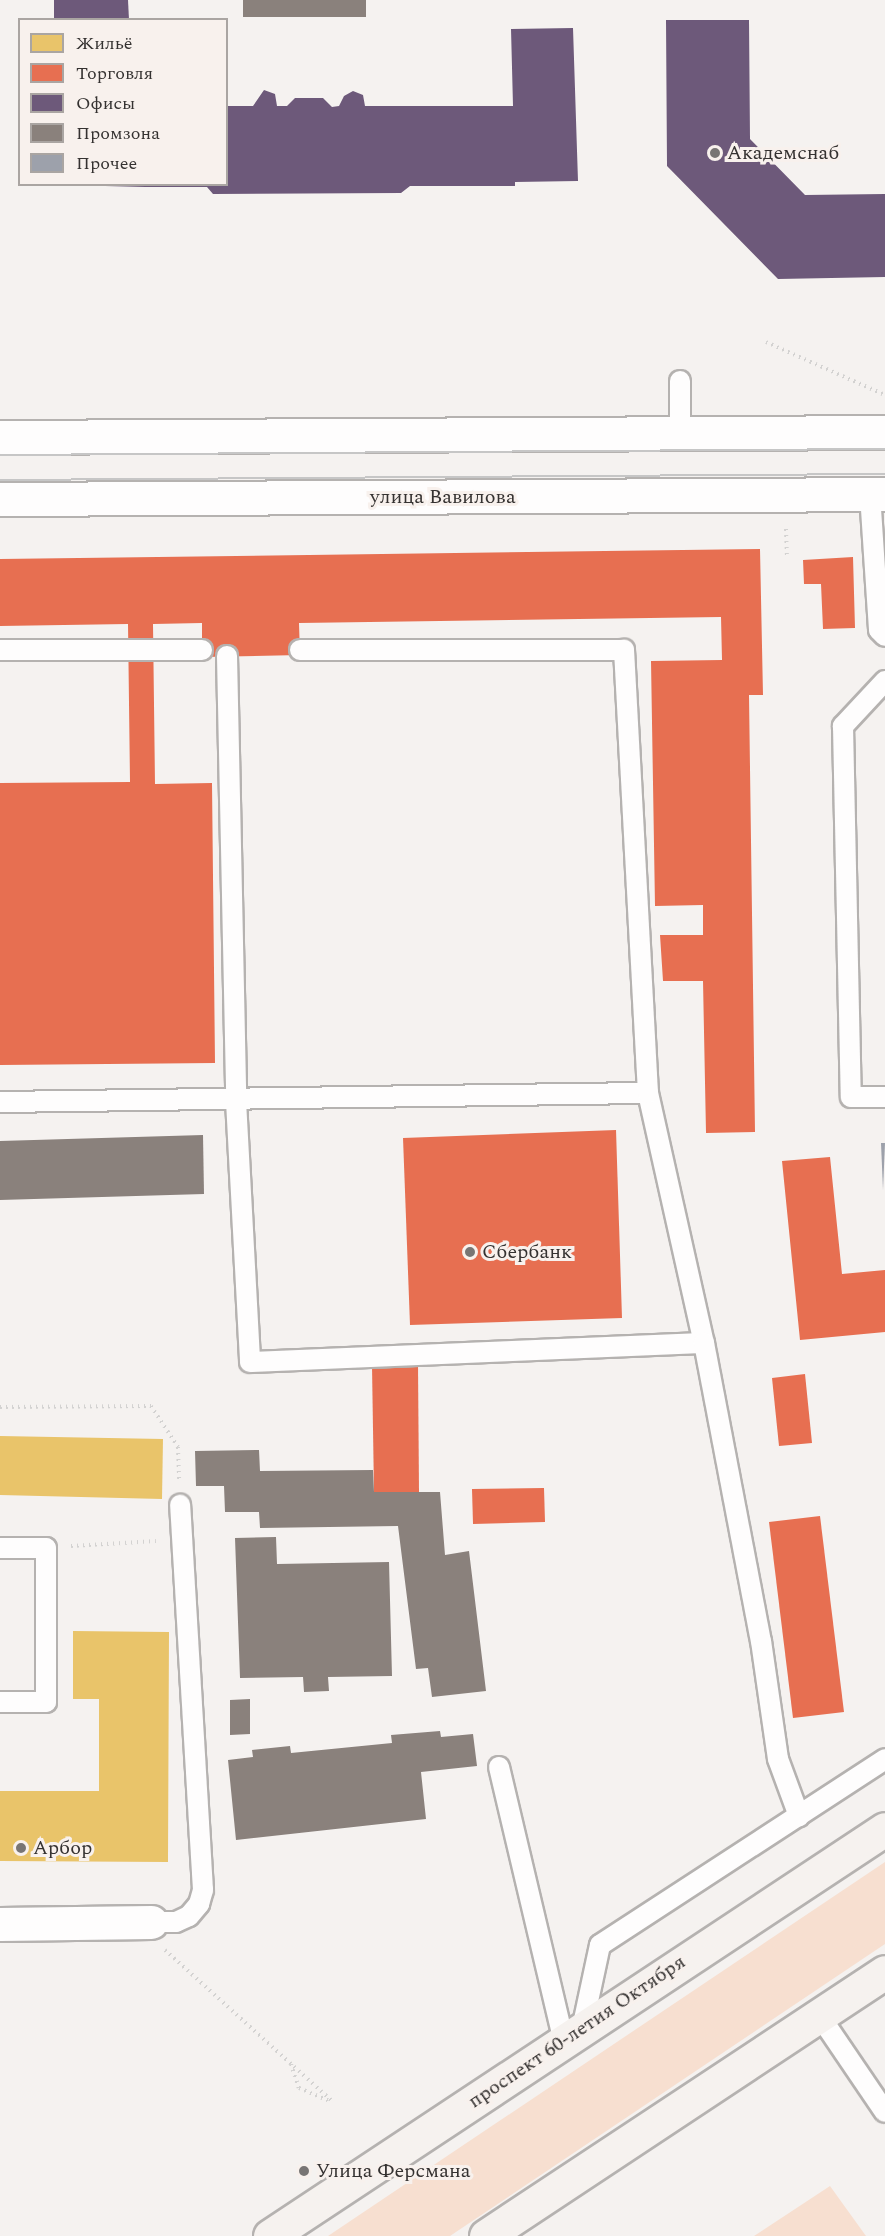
<!DOCTYPE html>
<meta charset="utf-8">
<style>
body{margin:0}
#map{position:relative;width:885px;height:2236px;overflow:hidden;background:#f5f2f0;font-family:Spectral,serif}
div>[style]{position:absolute}
[style*='--x']{left:calc(var(--x)*1px);top:calc(var(--y)*1px);width:calc(var(--w)*1px);rotate:calc(var(--a)*1deg)}
.green>*{inset:0;background:#f7dfd0}
.homes>*{inset:0;background:#e9c46a}
.shops>*{inset:0;background:#e76f51}
.offices>*{inset:0;background:#6d597a}
.industry>*{inset:0;background:#8a817c}
.building>*{inset:0;background:#9da1ab}
.path>*{height:4px;margin-top:-2px;transform-origin:0;background:repeating-linear-gradient(90deg,#d3d2d1 0 1.5px,transparent 0 6px)}
.roads{filter:drop-shadow(2px 0 #b5b2b0) drop-shadow(-2px 0 #b5b2b0) drop-shadow(0 2px #b5b2b0) drop-shadow(0 -2px #b5b2b0)}
.lane>*{height:20px;margin:-10px;padding:0 10px;transform-origin:10px;border-radius:10px;background:#fefdfd}
.street>*{height:33px;margin:-16.5px;padding:0 16.5px;transform-origin:16.5px;border-radius:16.5px;background:#fefdfd}
.secondary>*{height:33px;margin:-16.5px;padding:0 16.5px;transform-origin:16.5px;border-radius:16.5px;background:#fefdfd}
.primary>*{height:33px;margin:-16.5px;padding:0 16.5px;transform-origin:16.5px;border-radius:16.5px;background:#f6f2ef}
.tram>*{height:1.5px;margin:-0.75px;padding:0 0.75px;transform-origin:0.75px;border-radius:0.75px;background:#c6c6c6}
.dots>*{width:16px;height:16px;translate:-50% -50%;box-sizing:border-box;border:3px solid #f8f1ed;border-radius:50%}
span{translate:-50% -50%;white-space:nowrap;text-align:center;line-height:1.15;-webkit-text-stroke:6px #f8f1ed;paint-order:stroke}
.poi-label{font-size:20px;color:#353231}
.left{translate:0 -50%;text-align:left}
.street-label{font-size:20px;color:#353231}
.legend{position:absolute;left:18px;top:18px;width:210px;height:168px;box-sizing:border-box;background:#f8f1ed;border:2px solid #aaa5a2;margin:0;padding:8px 10px;list-style:none;font-size:18px;color:#353231}
.legend li{display:flex;align-items:center;gap:12px;height:30px}
.legend b{width:30px;border:2px solid #aaa5a2}
</style>
<div id="map">
<div class="green">
<i style="clip-path:polygon(885px 1862px,885px 1944px,450px 2236px,328px 2236px)"></i>
<i style="clip-path:polygon(830px 2186px,866px 2236px,754px 2236px)"></i>
</div>
<div class="homes">
<i style="clip-path:polygon(0 1436px,163px 1439px,162px 1499px,0 1495px)"></i>
<i style="clip-path:polygon(73px 1631px,169px 1632px,168px 1862px,0 1861px,0 1791px,99px 1791px,99px 1699px,73px 1699px)"></i>
</div>
<div class="shops">
<i style="clip-path:polygon(760px 549px,763px 695px,749px 695px,755px 1132px,706px 1133px,703px 981px,663px 981px,660px 935px,703px 935px,703px 905px,655px 906px,651px 661px,722px 660px,721px 617px,299px 623px,300px 655px,202px 657px,202px 623px,153px 624px,155px 784px,212px 783px,215px 1063px,0 1065px,0 783px,130px 782px,128px 624px,0 626px,0 559px)"></i>
<i style="clip-path:polygon(853px 557px,855px 628px,823px 629px,821px 584px,804px 584px,803px 560px)"></i>
<i style="clip-path:polygon(616px 1130px,622px 1318px,410px 1325px,403px 1138px)"></i>
<i style="clip-path:polygon(830px 1157px,842px 1274px,885px 1270px,885px 1332px,800px 1340px,782px 1161px)"></i>
<i style="clip-path:polygon(418px 1365px,419px 1492px,374px 1492px,372px 1366px)"></i>
<i style="clip-path:polygon(805px 1374px,812px 1443px,779px 1446px,772px 1378px)"></i>
<i style="clip-path:polygon(544px 1488px,545px 1522px,473px 1524px,472px 1489px)"></i>
<i style="clip-path:polygon(820px 1516px,844px 1712px,793px 1718px,769px 1522px)"></i>
</div>
<div class="offices">
<i style="clip-path:polygon(54px 0,128px 0,129px 20px,54px 20px)"></i>
<i style="clip-path:polygon(666px 20px,749px 20px,750px 139px,805px 195px,885px 194px,885px 277px,778px 279px,667px 166px)"></i>
<i style="clip-path:polygon(573px 28px,578px 181px,515px 182px,515px 186px,410px 186px,401px 193px,213px 194px,207px 187px,105px 187px,226px 184px,226px 106px,253px 106px,264px 90px,275px 94px,277px 106px,287px 106px,295px 98px,323px 98px,332px 107px,339px 106px,344px 96px,353px 91px,363px 95px,365px 106px,513px 106px,511px 29px)"></i>
</div>
<div class="industry">
<i style="clip-path:polygon(243px 0,366px 0,366px 17px,243px 17px)"></i>
<i style="clip-path:polygon(203px 1135px,204px 1194px,0 1200px,0 1141px)"></i>
<i style="clip-path:polygon(259px 1450px,260px 1471px,373px 1470px,374px 1492px,440px 1492px,445px 1555px,469px 1551px,486px 1691px,432px 1697px,428px 1668px,416px 1669px,398px 1526px,260px 1528px,259px 1512px,225px 1512px,224px 1486px,196px 1486px,195px 1451px)"></i>
<i style="clip-path:polygon(276px 1537px,277px 1564px,389px 1562px,392px 1676px,328px 1677px,329px 1691px,304px 1692px,303px 1677px,240px 1678px,235px 1538px)"></i>
<i style="clip-path:polygon(250px 1699px,250px 1734px,230px 1735px,230px 1700px)"></i>
<i style="clip-path:polygon(440px 1731px,441px 1737px,473px 1734px,477px 1766px,421px 1772px,426px 1819px,236px 1840px,228px 1760px,253px 1757px,252px 1750px,290px 1746px,291px 1753px,392px 1743px,391px 1735px)"></i>
</div>
<div class="building">
<i style="clip-path:polygon(881px 1143px,885px 1143px,883px 1190px)"></i>
</div>
<div class="path">
<i style="--x:766;--y:342;--w:130;--a:24"></i>
<i style="--x:786;--y:529;--w:30;--a:88"></i>
<i style="--x:0;--y:1407;--w:151;--a:-0.4"></i>
<i style="--x:151;--y:1406;--w:49;--a:56.6"></i>
<i style="--x:178;--y:1447;--w:34;--a:88"></i>
<i style="--x:71;--y:1546;--w:85;--a:-3.4"></i>
<i style="--x:165;--y:1950;--w:227;--a:42.1"></i>
<i style="--x:291;--y:2064;--w:25;--a:72"></i>
<i style="--x:299;--y:2088;--w:34;--a:23"></i>
</div>
<div class="roads">
<div class="lane">
<i style="--x:680;--y:434;--w:53;--a:-90"></i>
<i style="--x:870;--y:494;--w:136;--a:86.2"></i>
<i style="--x:879;--y:630;--w:8;--a:45"></i>
<i style="--x:0;--y:650;--w:202;--a:0"></i>
<i style="--x:227;--y:656;--w:445;--a:88.8"></i>
<i style="--x:236;--y:1101;--w:261;--a:86.9"></i>
<i style="--x:250;--y:1362;--w:454;--a:-2.4"></i>
<i style="--x:885;--y:681;--w:62;--a:133"></i>
<i style="--x:843;--y:726;--w:371;--a:88.8"></i>
<i style="--x:851;--y:1097;--w:34;--a:0"></i>
<i style="--x:648;--y:1093;--w:256;--a:77.4"></i>
<i style="--x:704;--y:1343;--w:303;--a:79.2"></i>
<i style="--x:761;--y:1641;--w:119;--a:81.8"></i>
<i style="--x:778;--y:1759;--w:61;--a:69.8"></i>
<i style="--x:0;--y:1102;--w:648;--a:-0.8"></i>
<i style="--x:648;--y:1093;--w:444;--a:-93.1"></i>
<i style="--x:624;--y:650;--w:324;--a:180"></i>
<i style="--x:0;--y:1548;--w:46;--a:0"></i>
<i style="--x:46;--y:1548;--w:154;--a:90"></i>
<i style="--x:46;--y:1702;--w:46;--a:180"></i>
<i style="--x:499;--y:1767;--w:282;--a:76.7"></i>
<i style="--x:151;--y:1922;--w:25;--a:0"></i>
<i style="--x:176;--y:1922;--w:14;--a:-25"></i>
<i style="--x:189;--y:1916;--w:16;--a:-50"></i>
<i style="--x:199;--y:1904;--w:15;--a:-74"></i>
<i style="--x:203;--y:1890;--w:386;--a:-93.4"></i>
<i style="--x:819;--y:2015;--w:117;--a:55.8"></i>
<i style="--x:582;--y:2029;--w:86;--a:-77.9"></i>
<i style="--x:600;--y:1945;--w:340;--a:-33.1"></i>
</div>
<div class="street">
<i style="--x:0;--y:1924;--w:151;--a:-0.8"></i>
</div>
<div class="secondary">
<i style="--x:0;--y:437;--w:885;--a:-0.32"></i>
<i style="--x:0;--y:499;--w:885;--a:-0.32"></i>
</div>
<div class="primary">
<i style="--x:270;--y:2236;--w:737;--a:-33.5"></i>
<i style="--x:486;--y:2236;--w:478;--a:-33.5"></i>
</div>
</div>
<div class="tram">
<i style="--x:0;--y:455;--w:885;--a:-0.39"></i>
<i style="--x:0;--y:480;--w:885;--a:-0.39"></i>
</div>
<div class="dots">
<i style="left:715px;top:153px;background:#787574"></i>
<i style="left:470px;top:1252px;background:#787574"></i>
<i style="left:21px;top:1848px;background:#787574"></i>
<i style="left:304px;top:2171px;background:#787574"></i>
</div>
<div class="poi-label">
<span class="left" style="left:727px;top:153px">Академснаб</span>
<span class="left" style="left:482px;top:1252px">Сбербанк</span>
<span class="left" style="left:33px;top:1848px">Арбор</span>
<span class="left" style="left:316px;top:2171px">Улица Ферсмана</span>
</div>
<div class="street-label">
<span style="left:443px;top:497px">улица Вавилова</span>
<span style="left:577px;top:2032px;rotate:-34deg">проспект 60-летия Октября</span>
</div>
<ul class="legend">
<li><b style="height:16px;background:#e9c46a"></b>Жильё</li>
<li><b style="height:16px;background:#e76f51"></b>Торговля</li>
<li><b style="height:16px;background:#6d597a"></b>Офисы</li>
<li><b style="height:16px;background:#8a817c"></b>Промзона</li>
<li><b style="height:16px;background:#9da1ab"></b>Прочее</li>
</ul>
</div>
